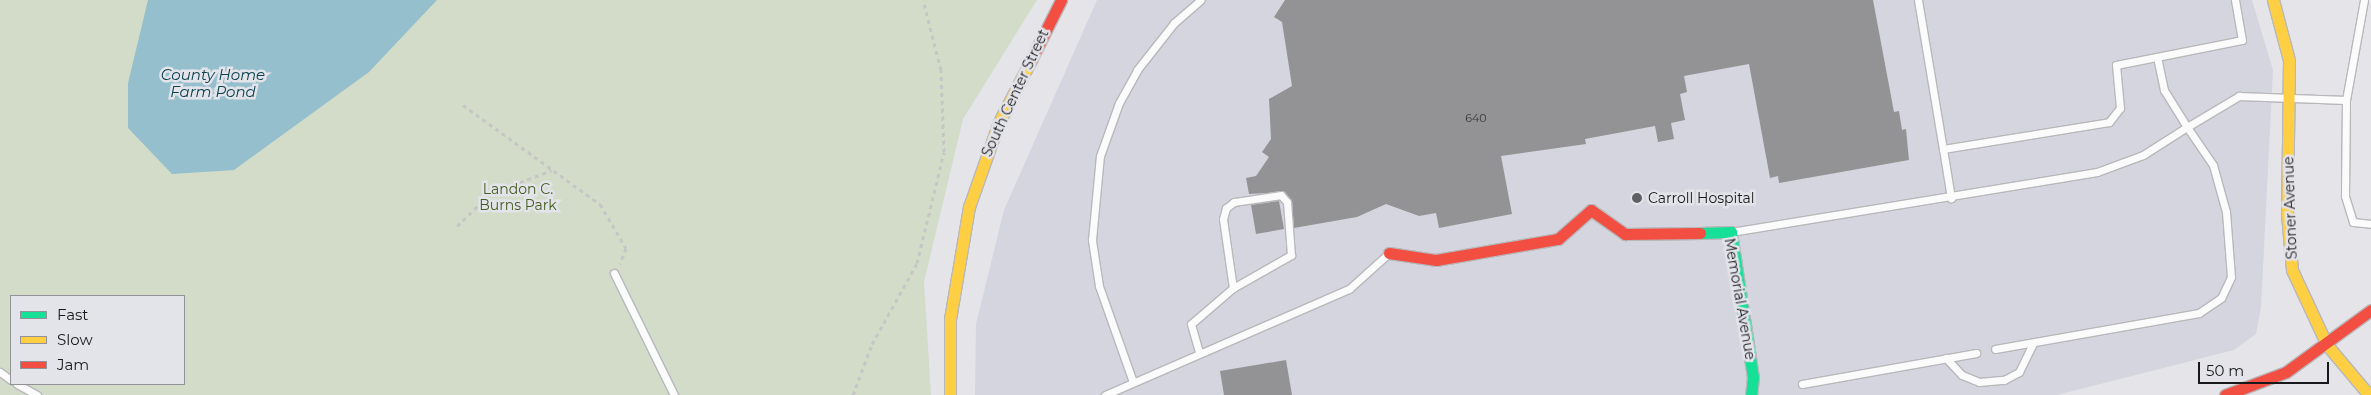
<!DOCTYPE html>
<style>
body{margin:0}
#map{position:relative;width:2371px;height:395px;overflow:hidden;background:#e4e4e9;font-family:Montserrat,sans-serif}
div>[style]{position:absolute}
[style*='--x']{left:calc(var(--x)*1px);top:calc(var(--y)*1px);width:calc(var(--w)*1px);rotate:calc(var(--a)*1deg)}
.built>*{inset:0;background:#d5d5df}
.green>*{inset:0;background:#d2dcc9}
.water>*{inset:0;background:#95bfcc}
.building>*{inset:0;background:#939396}
.path>*{height:3px;margin-top:-1.5px;transform-origin:0;background:repeating-linear-gradient(90deg,#c6c6c6 0 4px,transparent 0 8px)}
.roads{filter:drop-shadow(1px 0 #b8b8bb) drop-shadow(-1px 0 #b8b8bb) drop-shadow(0 1px #b8b8bb) drop-shadow(0 -1px #b8b8bb)}
.lane>*{height:7px;margin:-3.5px;padding:0 3.5px;transform-origin:3.5px;border-radius:3.5px;background:#fbfbfc}
.fast>*{height:11px;margin:-5.5px;padding:0 5.5px;transform-origin:5.5px;border-radius:5.5px;background:#16e098}
.slow>*{height:11px;margin:-5.5px;padding:0 5.5px;transform-origin:5.5px;border-radius:5.5px;background:#ffcf43}
.jam>*{height:11px;margin:-5.5px;padding:0 5.5px;transform-origin:5.5px;border-radius:5.5px;background:#f24e42}
.dots>*{width:14px;height:14px;translate:-50% -50%;box-sizing:border-box;border:2px solid #e3e3ea;border-radius:50%}
span{translate:-50% -50%;white-space:nowrap;text-align:center;line-height:1.15;-webkit-text-stroke:5px #e3e3ea;paint-order:stroke}
.number-label{font-size:11px;color:#38383a}
.number-label span{-webkit-text-stroke-width:0}
.street-label{font-size:14px;color:#19191c}
.park-label{font-size:14px;color:#455f1e}
.poi-label{font-size:14px;color:#19191c}
.left{translate:0 -50%;text-align:left}
.water-label{font-size:15px;color:#0a424f;font-style:italic}
.legend{position:absolute;left:10px;top:295px;width:175px;height:90px;box-sizing:border-box;background:#e3e3ea;border:1px solid #929298;margin:0;padding:6px 9px;list-style:none;font-size:15px;color:#19191c}
.legend li{display:flex;align-items:center;gap:10px;height:25px}
.legend b{width:25px;border:1px solid #929298}
.scale{position:absolute;left:2198px;top:362px;width:131px;height:22px;box-sizing:border-box;border:2px solid #19191c;border-top:0;padding-left:6px;font-size:15px;line-height:18px;white-space:nowrap;color:#19191c;-webkit-text-stroke:4px #e3e3ea;paint-order:stroke}
</style>
<div id="map">
<div class="built">
<i style="clip-path:polygon(1097px 0,2252px 0,2273px 70px,2261px 307px,2256px 334px,2234px 350px,2057px 395px,975px 395px,976px 324px,1004px 210px)"></i>
</div>
<div class="green">
<i style="clip-path:polygon(evenodd,0 0,1037px 0,963px 119px,924px 282px,931px 395px,0 395px,0 0,11px 296px,184px 296px,184px 384px,11px 384px,11px 296px)"></i>
</div>
<div class="water">
<i style="clip-path:polygon(148px 0,437px 0,369px 72px,234px 170px,172px 174px,128px 128px,128px 83px)"></i>
</div>
<div class="building">
<i style="clip-path:polygon(1285px 0,1873px 0,1894px 112px,1899px 111px,1902px 130px,1906px 129px,1909px 160px,1779px 183px,1778px 176px,1770px 178px,1749px 64px,1684px 76px,1687px 92px,1680px 94px,1685px 120px,1671px 123px,1674px 139px,1658px 142px,1655px 126px,1585px 139px,1586px 144px,1501px 156px,1512px 214px,1439px 228px,1436px 213px,1419px 216px,1386px 204px,1357px 217px,1294px 228px,1292px 201px,1285px 192px,1249px 194px,1246px 178px,1256px 176px,1269px 157px,1262px 152px,1271px 139px,1269px 99px,1292px 86px,1282px 22px,1274px 17px)"></i>
<i style="clip-path:polygon(1279px 201px,1284px 229px,1256px 234px,1251px 205px)"></i>
<i style="clip-path:polygon(1286px 360px,1292px 395px,1224px 395px,1220px 371px)"></i>
</div>
<div class="path">
<i style="--x:463;--y:105;--w:169;--a:35.9"></i>
<i style="--x:600;--y:204;--w:51;--a:59.4"></i>
<i style="--x:626;--y:248;--w:17;--a:111"></i>
<i style="--x:457;--y:226;--w:46;--a:-44.1"></i>
<i style="--x:490;--y:194;--w:66;--a:-21.2"></i>
<i style="--x:853;--y:395;--w:54;--a:-69.6"></i>
<i style="--x:872;--y:344;--w:93;--a:-60.9"></i>
<i style="--x:917;--y:263;--w:114;--a:-76.3"></i>
<i style="--x:944;--y:152;--w:82;--a:-92.1"></i>
<i style="--x:941;--y:70;--w:72;--a:-104.4"></i>
</div>
<div class="roads">
<div class="lane">
<i style="--x:1918;--y:0;--w:151;--a:80.5"></i>
<i style="--x:1943;--y:149;--w:168;--a:-9.2"></i>
<i style="--x:2109;--y:122;--w:18;--a:-52"></i>
<i style="--x:2120;--y:108;--w:43;--a:-95.3"></i>
<i style="--x:2116;--y:65;--w:128;--a:-11.2"></i>
<i style="--x:2242;--y:40;--w:41;--a:-99.9"></i>
<i style="--x:2364;--y:0;--w:102;--a:100.2"></i>
<i style="--x:2346;--y:100;--w:96;--a:90.6"></i>
<i style="--x:2345;--y:196;--w:27;--a:73"></i>
<i style="--x:2353;--y:222;--w:18;--a:6"></i>
<i style="--x:2157;--y:57;--w:34;--a:78"></i>
<i style="--x:2164;--y:90;--w:44;--a:58.1"></i>
<i style="--x:2187;--y:127;--w:61;--a:-30.8"></i>
<i style="--x:2239;--y:96;--w:107;--a:2.1"></i>
<i style="--x:1943;--y:149;--w:50;--a:80.7"></i>
<i style="--x:1731;--y:232;--w:371;--a:-9.3"></i>
<i style="--x:2097;--y:172;--w:49;--a:-20.3"></i>
<i style="--x:2143;--y:155;--w:52;--a:-32.5"></i>
<i style="--x:2187;--y:127;--w:46;--a:55.6"></i>
<i style="--x:2213;--y:165;--w:49;--a:74.5"></i>
<i style="--x:2226;--y:212;--w:65;--a:85.6"></i>
<i style="--x:2231;--y:277;--w:23;--a:115"></i>
<i style="--x:2221;--y:298;--w:27;--a:146"></i>
<i style="--x:2199;--y:313;--w:207;--a:170"></i>
<i style="--x:614;--y:273;--w:136;--a:63.8"></i>
<i style="--x:1199;--y:352;--w:29;--a:-106"></i>
<i style="--x:1191;--y:324;--w:55;--a:-40.6"></i>
<i style="--x:1233;--y:288;--w:67;--a:-29.6"></i>
<i style="--x:1291;--y:255;--w:53;--a:-94.3"></i>
<i style="--x:1287;--y:202;--w:9;--a:-131"></i>
<i style="--x:1281;--y:195;--w:48;--a:171.5"></i>
<i style="--x:1234;--y:202;--w:10;--a:143"></i>
<i style="--x:1226;--y:208;--w:11;--a:105"></i>
<i style="--x:1223;--y:219;--w:70;--a:81.8"></i>
<i style="--x:1946;--y:358;--w:23;--a:47"></i>
<i style="--x:1962;--y:375;--w:18;--a:22"></i>
<i style="--x:1979;--y:382;--w:25;--a:-5"></i>
<i style="--x:2004;--y:380;--w:17;--a:-28"></i>
<i style="--x:2019;--y:372;--w:32;--a:-64"></i>
<i style="--x:0;--y:372;--w:14;--a:36"></i>
<i style="--x:1133;--y:382;--w:102;--a:-109.5"></i>
<i style="--x:1099;--y:286;--w:47;--a:-98.7"></i>
<i style="--x:1092;--y:240;--w:84;--a:-84.6"></i>
<i style="--x:1100;--y:156;--w:56;--a:-70.3"></i>
<i style="--x:1119;--y:103;--w:38;--a:-61"></i>
<i style="--x:1137;--y:70;--w:60;--a:-51.8"></i>
<i style="--x:1174;--y:23;--w:35;--a:-41"></i>
<i style="--x:17;--y:384;--w:23;--a:29"></i>
<i style="--x:1802;--y:384;--w:177;--a:-10.1"></i>
<i style="--x:1105;--y:395;--w:266;--a:-23.5"></i>
<i style="--x:1349;--y:289;--w:54;--a:-42"></i>
</div>
<div class="fast">
<i style="--x:1700;--y:233;--w:31;--a:-2"></i>
<i style="--x:1731;--y:232;--w:147;--a:81.4"></i>
<i style="--x:1753;--y:377;--w:18;--a:96"></i>
</div>
<div class="slow">
<i style="--x:2273;--y:0;--w:62;--a:75.1"></i>
<i style="--x:2289;--y:60;--w:154;--a:90.7"></i>
<i style="--x:2287;--y:214;--w:56;--a:84.9"></i>
<i style="--x:2292;--y:270;--w:83;--a:65"></i>
<i style="--x:2327;--y:345;--w:65;--a:50"></i>
<i style="--x:950;--y:395;--w:76;--a:-90"></i>
<i style="--x:950;--y:319;--w:114;--a:-80.4"></i>
<i style="--x:969;--y:207;--w:90;--a:-70.6"></i>
<i style="--x:999;--y:122;--w:72;--a:-62.7"></i>
</div>
<div class="jam">
<i style="--x:1032;--y:58;--w:65;--a:-63.4"></i>
<i style="--x:1389;--y:253;--w:48;--a:8.5"></i>
<i style="--x:1436;--y:260;--w:124;--a:-9.8"></i>
<i style="--x:1558;--y:239;--w:44;--a:-41.3"></i>
<i style="--x:1591;--y:210;--w:42;--a:35.2"></i>
<i style="--x:1625;--y:234;--w:75;--a:-0.8"></i>
<i style="--x:2225;--y:395;--w:65;--a:-20.7"></i>
<i style="--x:2286;--y:372;--w:105;--a:-36.1"></i>
</div>
</div>
<div class="dots">
<i style="left:1637px;top:198px;background:#606064"></i>
</div>
<div class="number-label">
<span style="left:1476px;top:118px">640</span>
</div>
<div class="street-label">
<span style="left:1015px;top:93px;rotate:-65deg">South Center Street</span>
<span style="left:2290px;top:208px;rotate:-92deg">Stoner Avenue</span>
<span style="left:1740px;top:299px;rotate:80deg">Memorial Avenue</span>
</div>
<div class="park-label">
<span style="left:518px;top:197px">Landon C.<br>Burns Park</span>
</div>
<div class="poi-label">
<span class="left" style="left:1648px;top:198px">Carroll Hospital</span>
</div>
<div class="water-label">
<span style="left:213px;top:83px">County Home<br>Farm Pond</span>
</div>
<ul class="legend">
<li><b style="height:6px;background:#16e098"></b>Fast</li>
<li><b style="height:6px;background:#ffcf43"></b>Slow</li>
<li><b style="height:6px;background:#f24e42"></b>Jam</li>
</ul>
<div class="scale">50 m</div>
</div>
